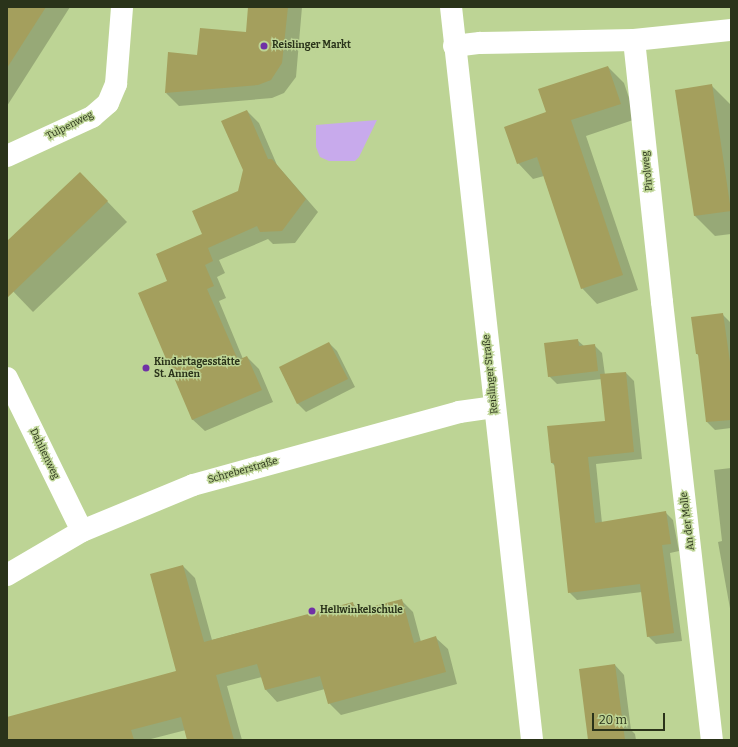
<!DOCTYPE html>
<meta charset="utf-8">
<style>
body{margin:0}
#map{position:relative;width:738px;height:747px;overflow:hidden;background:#bdd495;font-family:Bitter,serif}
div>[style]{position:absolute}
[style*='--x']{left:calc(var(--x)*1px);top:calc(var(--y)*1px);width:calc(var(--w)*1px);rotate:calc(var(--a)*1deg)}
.green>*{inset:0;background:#c8aaec}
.shadow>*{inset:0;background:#0003}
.building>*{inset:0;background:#a49f5d}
.minor>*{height:22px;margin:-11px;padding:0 11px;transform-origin:11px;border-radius:11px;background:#fff}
.dots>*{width:11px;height:11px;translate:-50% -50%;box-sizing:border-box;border:2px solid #bdd495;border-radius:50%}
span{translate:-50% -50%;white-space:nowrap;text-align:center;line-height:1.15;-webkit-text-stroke:3px #bdd495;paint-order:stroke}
.poi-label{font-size:10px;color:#2a331a;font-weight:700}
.left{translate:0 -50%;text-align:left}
.street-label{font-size:10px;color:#2a331a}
.frame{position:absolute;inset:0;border:8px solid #2a331a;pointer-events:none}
.scale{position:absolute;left:592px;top:713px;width:73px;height:18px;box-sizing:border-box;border:2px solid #2a331a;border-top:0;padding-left:5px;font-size:12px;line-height:14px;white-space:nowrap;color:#2a331a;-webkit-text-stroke:3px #bdd495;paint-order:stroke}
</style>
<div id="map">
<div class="green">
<i style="clip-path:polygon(377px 120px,359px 157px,355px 161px,329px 161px,320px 157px,316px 147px,316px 125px)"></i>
</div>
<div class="shadow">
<i style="clip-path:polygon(7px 7px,70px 7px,7px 106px)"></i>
<i style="clip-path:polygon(249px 7px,302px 7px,296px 77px,284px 93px,272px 98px,179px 106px,166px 93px,247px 33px)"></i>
<i style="clip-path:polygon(608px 67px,624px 83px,636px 119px,586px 136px,638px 290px,597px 304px,582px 288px,544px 176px,533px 179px,518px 163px)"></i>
<i style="clip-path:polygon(711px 85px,731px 105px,731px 234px,715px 236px,695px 216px,676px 91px)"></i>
<i style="clip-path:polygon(247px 111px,259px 123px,277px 165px,318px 212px,295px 243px,273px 244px,268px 239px,219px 260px,225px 273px,217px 277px,226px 298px,219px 301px,243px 359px,247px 357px,259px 369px,273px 402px,205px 431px,192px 419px,168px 281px,203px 235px,239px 192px,244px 170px)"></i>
<i style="clip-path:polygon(80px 173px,127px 222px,33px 312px,7px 285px,7px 243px)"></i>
<i style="clip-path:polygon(722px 314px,730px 322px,731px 327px,731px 428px,715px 430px,707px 422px,699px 356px,697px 354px)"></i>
<i style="clip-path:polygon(577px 340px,584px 346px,594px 345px,602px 353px,605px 375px,626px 373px,634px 381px,642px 459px,596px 464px,602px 523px,665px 512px,673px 520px,679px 551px,670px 553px,682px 641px,656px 644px,648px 636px,642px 592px,577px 600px,569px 592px,556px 467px,552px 463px,606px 422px,602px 379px,557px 384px,549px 376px)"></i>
<i style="clip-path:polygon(329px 343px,337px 351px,355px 387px,306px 412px,298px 404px,280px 368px)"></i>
<i style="clip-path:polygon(731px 468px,731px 614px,718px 542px,722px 541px,714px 470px)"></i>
<i style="clip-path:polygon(183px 566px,195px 578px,212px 640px,352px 603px,361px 611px,401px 600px,413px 612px,421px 642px,436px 638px,448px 649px,457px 684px,341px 715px,329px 703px,325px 689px,277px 702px,266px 690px,262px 677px,227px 686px,242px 740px,188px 740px,186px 730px,147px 740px,7px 740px,7px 718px,177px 672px)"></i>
<i style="clip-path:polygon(615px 665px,624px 675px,631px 730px,635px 734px,636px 740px,588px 740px)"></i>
</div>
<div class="building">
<i style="clip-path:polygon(7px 7px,46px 7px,7px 68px)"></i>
<i style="clip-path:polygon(248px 7px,288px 7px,282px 63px,271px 80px,258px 85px,165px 93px,168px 52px,197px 55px,200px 28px,246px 32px)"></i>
<i style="clip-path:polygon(608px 66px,621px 104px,571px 120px,623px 275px,581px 289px,537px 157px,517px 164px,504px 127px,546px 112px,538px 89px)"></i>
<i style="clip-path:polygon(712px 84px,731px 211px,694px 216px,675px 90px)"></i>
<i style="clip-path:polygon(247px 110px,268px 159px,272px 159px,306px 199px,282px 231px,260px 232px,257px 226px,208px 248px,213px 261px,205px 265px,214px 286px,207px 289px,238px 360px,247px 356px,262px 390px,192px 420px,138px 293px,167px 281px,156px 254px,202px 234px,192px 211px,238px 191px,243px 170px,221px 121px)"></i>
<i style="clip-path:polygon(80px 172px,108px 201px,7px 298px,7px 241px)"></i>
<i style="clip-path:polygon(723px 313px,731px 369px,731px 420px,706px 422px,698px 354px,696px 354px,691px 317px)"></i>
<i style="clip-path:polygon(578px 339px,579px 346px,595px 344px,598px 371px,548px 377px,544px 343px)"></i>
<i style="clip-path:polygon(329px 342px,348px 379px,297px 404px,279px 367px)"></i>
<i style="clip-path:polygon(626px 372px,634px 452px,588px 457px,595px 523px,666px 511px,671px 544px,662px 545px,674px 633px,647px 637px,640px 584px,568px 593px,554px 463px,551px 463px,547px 426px,605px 421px,600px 374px)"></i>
<i style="clip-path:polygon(183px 565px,204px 642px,353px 602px,355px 611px,402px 599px,414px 643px,436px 636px,446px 672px,328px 704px,320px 676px,265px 690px,257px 664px,216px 675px,234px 740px,187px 740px,181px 717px,131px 730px,134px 740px,7px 740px,7px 717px,176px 671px,150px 574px)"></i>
<i style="clip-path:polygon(615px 664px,625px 740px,588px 740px,579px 669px)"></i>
</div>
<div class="minor">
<i style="--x:451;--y:7;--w:737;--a:83.69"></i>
<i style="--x:634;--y:40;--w:263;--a:83.9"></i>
<i style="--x:662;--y:302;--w:441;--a:83.5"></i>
<i style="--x:454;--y:46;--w:26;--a:-7"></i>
<i style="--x:480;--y:43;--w:154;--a:-1.1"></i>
<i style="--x:634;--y:40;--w:98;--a:-5.9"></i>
<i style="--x:7;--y:156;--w:94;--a:-24.6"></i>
<i style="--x:92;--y:117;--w:21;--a:-41"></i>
<i style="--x:108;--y:103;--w:21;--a:-67"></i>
<i style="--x:116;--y:84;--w:77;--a:-85.5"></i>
<i style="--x:7;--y:378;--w:170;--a:63.9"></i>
<i style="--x:7;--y:575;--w:87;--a:-30.4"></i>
<i style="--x:82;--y:531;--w:120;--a:-22.5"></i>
<i style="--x:193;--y:485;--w:276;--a:-15.3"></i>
<i style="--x:459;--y:412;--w:35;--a:-8"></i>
</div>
<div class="dots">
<i style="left:264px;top:46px;background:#7031a6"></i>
<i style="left:146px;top:368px;background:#7031a6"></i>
<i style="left:312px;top:611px;background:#7031a6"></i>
</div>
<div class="poi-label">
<span class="left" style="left:272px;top:46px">Reislinger Markt</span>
<span class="left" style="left:154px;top:368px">Kindertagesstätte<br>St. Annen</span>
<span class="left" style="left:320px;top:611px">Hellwinkelschule</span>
</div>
<div class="street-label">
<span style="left:70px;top:126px;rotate:-27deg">Tulpenweg</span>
<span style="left:648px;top:171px;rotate:-96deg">Pirolweg</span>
<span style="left:491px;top:374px;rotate:-96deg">Reislinger Straße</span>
<span style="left:44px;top:454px;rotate:64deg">Dahlienweg</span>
<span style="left:243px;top:471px;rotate:-16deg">Schreberstraße</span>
<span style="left:688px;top:521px;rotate:-97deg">An der Molle</span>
</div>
<div class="frame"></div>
<div class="scale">20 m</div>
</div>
